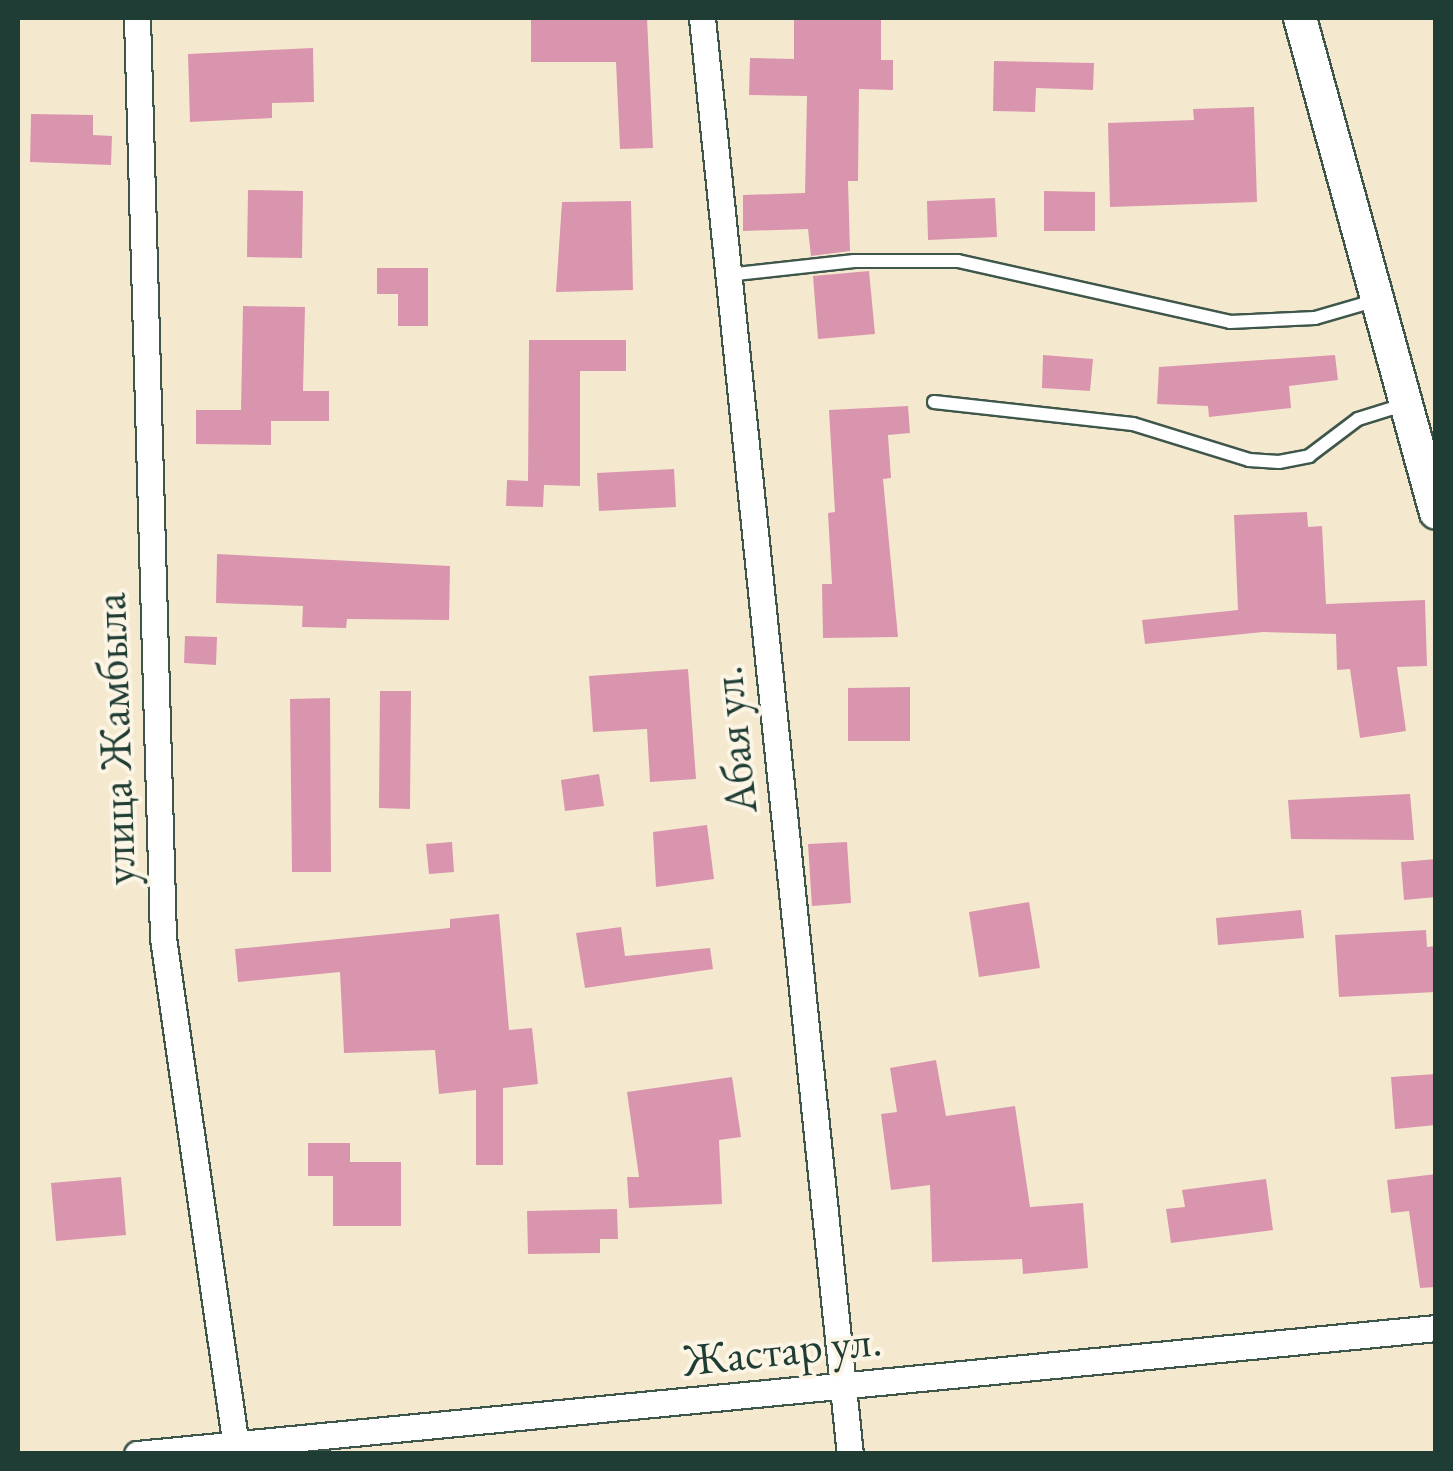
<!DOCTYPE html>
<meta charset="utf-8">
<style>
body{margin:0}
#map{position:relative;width:1453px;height:1471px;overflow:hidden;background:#f4e9cf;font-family:"EB Garamond",serif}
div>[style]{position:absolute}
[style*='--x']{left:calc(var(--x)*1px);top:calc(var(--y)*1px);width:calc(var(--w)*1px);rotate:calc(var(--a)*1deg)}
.building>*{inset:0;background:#da95ae}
.roads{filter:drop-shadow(2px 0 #3f574b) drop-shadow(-2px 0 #3f574b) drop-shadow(0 2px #3f574b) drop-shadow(0 -2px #3f574b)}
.service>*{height:12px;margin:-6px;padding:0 6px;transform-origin:6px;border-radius:6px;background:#fff}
.minor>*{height:25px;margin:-12.5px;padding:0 12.5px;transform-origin:12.5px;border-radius:12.5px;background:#fff}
.tertiary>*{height:32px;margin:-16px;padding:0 16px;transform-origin:16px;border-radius:16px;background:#fff}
span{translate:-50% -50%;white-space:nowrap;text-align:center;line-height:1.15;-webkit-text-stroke:8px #fcf5e5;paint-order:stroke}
.street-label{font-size:45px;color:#1f3d34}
.frame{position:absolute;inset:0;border:20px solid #1f3d34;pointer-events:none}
</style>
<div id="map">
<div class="building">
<i style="clip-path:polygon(531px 18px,647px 18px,653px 148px,620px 149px,616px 62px,531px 62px)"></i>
<i style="clip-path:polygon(794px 18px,881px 18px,881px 60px,893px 60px,893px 90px,859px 89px,858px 181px,848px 181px,850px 251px,811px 256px,808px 229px,743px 231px,743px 195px,805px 193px,807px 96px,749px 95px,750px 58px,794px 59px)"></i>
<i style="clip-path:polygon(313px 48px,314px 102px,272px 103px,272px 118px,190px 122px,188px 54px)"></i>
<i style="clip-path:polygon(994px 61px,1094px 63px,1093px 90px,1036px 88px,1035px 112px,993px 111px)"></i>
<i style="clip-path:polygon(1254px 107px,1257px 202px,1110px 207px,1108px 123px,1194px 120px,1193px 109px)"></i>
<i style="clip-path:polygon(31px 114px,93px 115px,93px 135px,112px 136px,111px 165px,30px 162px)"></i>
<i style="clip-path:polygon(248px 190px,303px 191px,302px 258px,247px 257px)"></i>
<i style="clip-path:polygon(1044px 191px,1095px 192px,1095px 231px,1044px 231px)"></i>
<i style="clip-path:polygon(995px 198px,997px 237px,928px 240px,927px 201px)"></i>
<i style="clip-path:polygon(631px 201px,633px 290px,556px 292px,562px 202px)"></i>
<i style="clip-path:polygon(377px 268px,428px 268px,428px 326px,398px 326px,398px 294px,377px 294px)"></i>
<i style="clip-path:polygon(869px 271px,875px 334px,818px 339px,813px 276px)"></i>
<i style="clip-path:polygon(243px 306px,305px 307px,303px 391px,329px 391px,329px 421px,271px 421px,271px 445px,196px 444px,196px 410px,241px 410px)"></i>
<i style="clip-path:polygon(529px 340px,626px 340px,626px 371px,580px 371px,580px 486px,544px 485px,543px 507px,506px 506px,507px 480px,528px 481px)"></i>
<i style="clip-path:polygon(1043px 355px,1093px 359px,1090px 391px,1042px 388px)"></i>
<i style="clip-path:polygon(1335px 355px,1338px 380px,1289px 386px,1291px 408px,1209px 417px,1208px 406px,1157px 404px,1159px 367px)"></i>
<i style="clip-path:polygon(908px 406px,910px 433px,888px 435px,891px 478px,883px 479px,898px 637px,823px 638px,822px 584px,832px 584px,828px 513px,835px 512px,829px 410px)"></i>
<i style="clip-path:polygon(674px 469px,676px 507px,599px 511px,597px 473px)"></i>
<i style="clip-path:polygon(1307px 512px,1308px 527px,1322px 526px,1326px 604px,1425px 600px,1427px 666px,1397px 667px,1406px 731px,1360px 738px,1350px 669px,1337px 670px,1336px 634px,1263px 632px,1145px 644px,1142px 620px,1238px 610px,1234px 515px)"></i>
<i style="clip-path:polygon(217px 554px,450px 566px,449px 620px,347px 619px,346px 628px,302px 627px,303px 606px,216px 603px)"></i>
<i style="clip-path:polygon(185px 636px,217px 637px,216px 665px,184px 663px)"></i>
<i style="clip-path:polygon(688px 669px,696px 779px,650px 782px,647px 729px,593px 732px,589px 676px)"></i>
<i style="clip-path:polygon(910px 687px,910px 741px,848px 741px,848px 688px)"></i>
<i style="clip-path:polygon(380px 691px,411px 691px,410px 809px,379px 808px)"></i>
<i style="clip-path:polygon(330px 698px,331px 872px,292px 872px,290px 699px)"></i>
<i style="clip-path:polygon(599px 774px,604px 806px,565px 811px,561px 780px)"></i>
<i style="clip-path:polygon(1410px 794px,1414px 840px,1291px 839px,1288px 800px)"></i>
<i style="clip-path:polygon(707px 825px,714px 879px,656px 887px,653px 832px)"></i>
<i style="clip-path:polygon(452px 842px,454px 872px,429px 874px,426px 844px)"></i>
<i style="clip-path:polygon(847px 842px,851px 903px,812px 906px,808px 844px)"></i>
<i style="clip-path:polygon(1436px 859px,1436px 897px,1404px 900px,1401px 862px)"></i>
<i style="clip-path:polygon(1029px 902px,1040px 968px,979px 977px,969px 912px)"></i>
<i style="clip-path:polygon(1301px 910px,1304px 938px,1218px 945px,1216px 918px)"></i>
<i style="clip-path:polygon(499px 914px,509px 1030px,532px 1028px,538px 1084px,503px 1088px,503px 1165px,476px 1165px,476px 1090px,439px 1094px,435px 1050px,344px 1053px,340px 972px,238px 982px,235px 949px,450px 928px,450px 919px)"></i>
<i style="clip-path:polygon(621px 927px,625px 956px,710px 948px,713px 969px,585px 988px,576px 933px)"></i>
<i style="clip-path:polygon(1426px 930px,1427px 947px,1436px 946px,1436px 992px,1339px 997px,1335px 935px)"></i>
<i style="clip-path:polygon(936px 1060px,946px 1116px,1015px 1106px,1030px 1207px,1083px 1203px,1088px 1268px,1023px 1274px,1022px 1259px,932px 1262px,930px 1185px,891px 1190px,881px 1114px,897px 1112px,890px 1068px)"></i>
<i style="clip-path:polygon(1436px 1074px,1436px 1125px,1395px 1129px,1391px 1077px)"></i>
<i style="clip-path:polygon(732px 1077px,741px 1137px,719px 1140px,722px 1204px,629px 1208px,627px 1177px,639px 1177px,627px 1092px)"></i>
<i style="clip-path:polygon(308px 1143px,350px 1143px,350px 1162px,401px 1162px,401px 1226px,333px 1226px,333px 1176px,308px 1176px)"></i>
<i style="clip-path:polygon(1436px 1174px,1436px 1287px,1420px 1288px,1409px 1211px,1391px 1213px,1387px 1180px)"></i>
<i style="clip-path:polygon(121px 1177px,126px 1235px,56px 1241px,51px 1183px)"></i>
<i style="clip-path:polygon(1266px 1179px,1273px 1230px,1171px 1243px,1166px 1209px,1185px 1207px,1182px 1190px)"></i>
<i style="clip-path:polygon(617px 1209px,618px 1239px,600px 1239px,600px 1253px,528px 1254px,527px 1211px)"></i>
</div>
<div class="roads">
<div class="service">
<i style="--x:727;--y:275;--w:128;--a:-6.3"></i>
<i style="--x:854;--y:261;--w:104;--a:0"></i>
<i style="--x:958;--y:261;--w:279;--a:12.6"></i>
<i style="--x:1230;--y:322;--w:85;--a:-2.7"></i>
<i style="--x:1315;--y:318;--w:61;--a:-16.1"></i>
<i style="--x:934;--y:402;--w:200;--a:6.3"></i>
<i style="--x:1133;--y:424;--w:121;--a:17.2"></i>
<i style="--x:1249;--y:460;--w:30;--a:4"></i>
<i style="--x:1279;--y:462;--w:31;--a:-11"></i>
<i style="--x:1309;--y:456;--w:61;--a:-37.1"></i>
<i style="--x:1358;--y:419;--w:47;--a:-17.3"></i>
</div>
<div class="minor">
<i style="--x:137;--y:18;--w:920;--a:88.38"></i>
<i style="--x:163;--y:938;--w:521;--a:81.84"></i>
<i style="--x:702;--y:18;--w:1444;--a:84.12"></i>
<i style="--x:137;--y:1454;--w:1305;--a:-5.54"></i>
</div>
<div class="tertiary">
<i style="--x:1300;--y:18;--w:513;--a:74.64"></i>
</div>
</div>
<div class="street-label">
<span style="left:115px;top:739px;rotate:-92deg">улица Жамбыла</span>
<span style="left:734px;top:740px;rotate:-96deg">Абая ул.</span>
<span style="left:782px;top:1350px;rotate:-6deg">Жастар ул.</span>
</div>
<div class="frame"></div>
</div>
